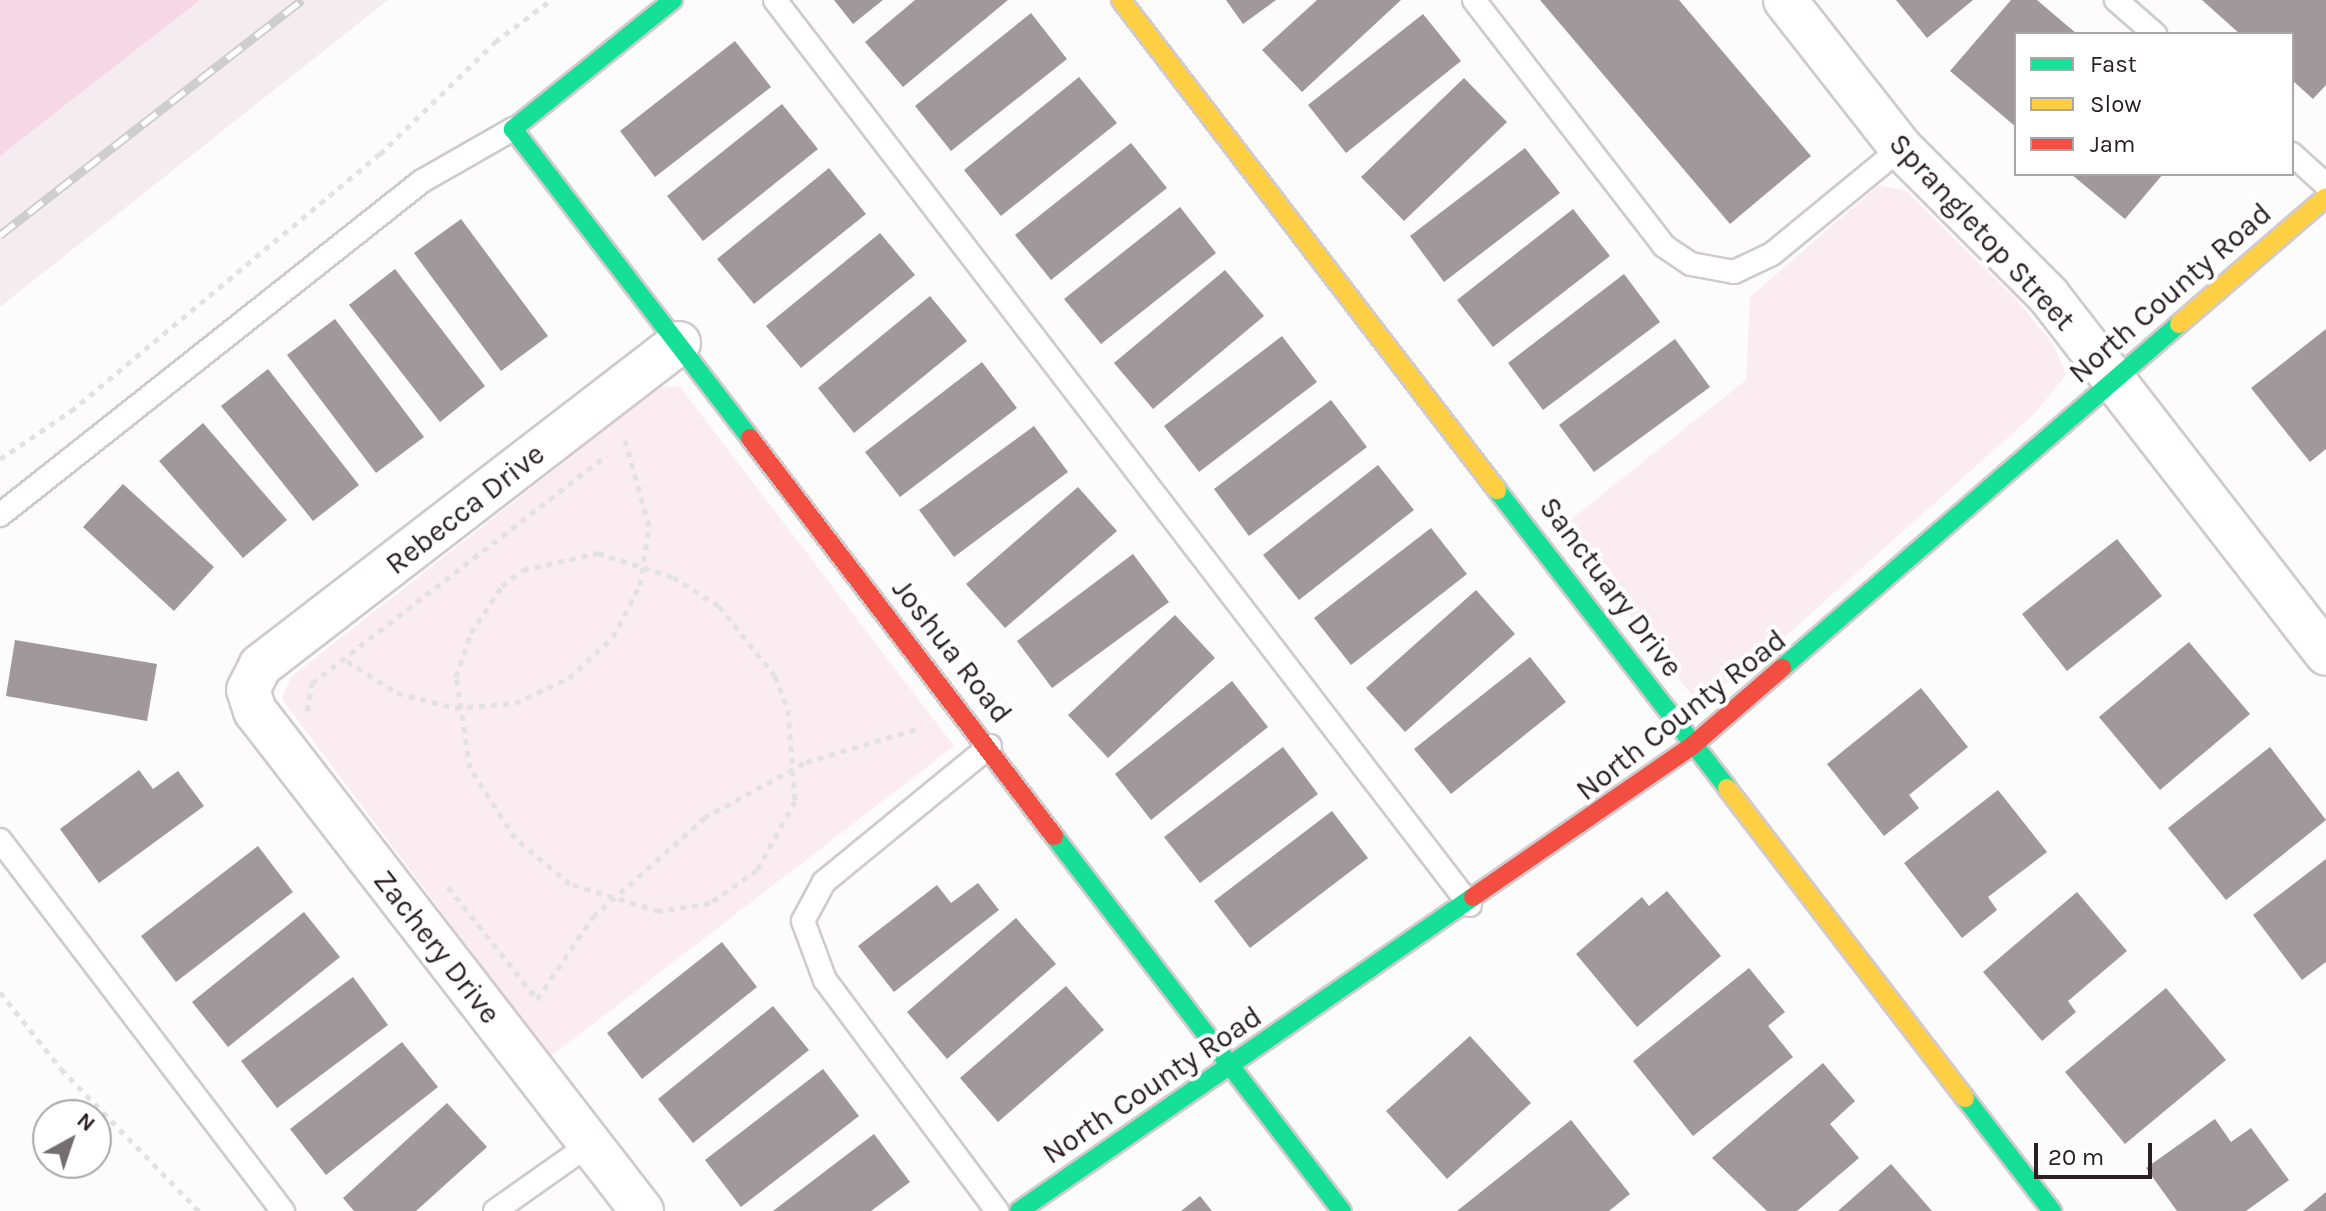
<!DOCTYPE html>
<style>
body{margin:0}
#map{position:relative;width:2326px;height:1211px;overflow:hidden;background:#fcfcfc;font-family:Karla,sans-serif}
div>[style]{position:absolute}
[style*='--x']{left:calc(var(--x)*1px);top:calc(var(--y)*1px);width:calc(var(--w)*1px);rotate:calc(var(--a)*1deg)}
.built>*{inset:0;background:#f5ecef}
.green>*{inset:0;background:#fbecf1}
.forest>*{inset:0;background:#f5d8e3}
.building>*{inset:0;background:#a0989b}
.path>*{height:5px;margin-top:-2.5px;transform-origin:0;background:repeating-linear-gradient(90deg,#e2e2e2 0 6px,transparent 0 12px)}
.roads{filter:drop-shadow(2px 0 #d0cacd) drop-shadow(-2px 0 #d0cacd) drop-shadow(0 2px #d0cacd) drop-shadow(0 -2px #d0cacd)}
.lane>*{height:22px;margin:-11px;padding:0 11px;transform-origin:11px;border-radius:11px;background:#fff}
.street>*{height:42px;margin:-21px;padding:0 21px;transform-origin:21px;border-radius:21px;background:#fff}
.fast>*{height:18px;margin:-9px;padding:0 9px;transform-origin:9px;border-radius:9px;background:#16e098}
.slow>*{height:18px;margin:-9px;padding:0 9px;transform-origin:9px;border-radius:9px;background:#ffcf43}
.jam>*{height:18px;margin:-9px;padding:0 9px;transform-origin:9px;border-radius:9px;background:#f24e42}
.rail>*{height:9px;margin-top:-4.5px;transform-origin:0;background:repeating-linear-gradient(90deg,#fff 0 18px,#cecece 0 36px);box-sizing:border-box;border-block:2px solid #cecece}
span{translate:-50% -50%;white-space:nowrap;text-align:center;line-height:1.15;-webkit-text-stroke:8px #fff;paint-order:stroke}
.street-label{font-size:30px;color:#2b2125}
.legend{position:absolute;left:2014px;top:32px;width:280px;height:144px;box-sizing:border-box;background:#fff;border:2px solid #aaa6a8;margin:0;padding:10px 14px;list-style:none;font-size:24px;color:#2b2125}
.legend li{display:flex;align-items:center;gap:16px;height:40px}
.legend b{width:40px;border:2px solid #aaa6a8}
.north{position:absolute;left:32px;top:1099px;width:80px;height:80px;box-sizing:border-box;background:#fff;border:2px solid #aaa6a8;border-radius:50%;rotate:40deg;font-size:22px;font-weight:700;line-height:32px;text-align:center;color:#2b2125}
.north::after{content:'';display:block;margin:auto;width:28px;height:36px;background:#746e70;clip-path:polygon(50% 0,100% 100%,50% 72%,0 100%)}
.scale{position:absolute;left:2034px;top:1143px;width:118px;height:36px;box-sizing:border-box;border:4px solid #2b2125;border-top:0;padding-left:10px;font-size:24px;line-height:28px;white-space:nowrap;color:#2b2125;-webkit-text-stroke:6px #fff;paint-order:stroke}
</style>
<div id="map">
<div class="built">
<i style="clip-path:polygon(200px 0,388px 0,0 307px,0 156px)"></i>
</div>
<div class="green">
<i style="clip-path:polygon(1879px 185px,1906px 191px,2014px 297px,2053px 344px,2066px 375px,2034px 414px,1758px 661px,1705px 699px,1692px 696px,1561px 527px,1746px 380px,1750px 297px)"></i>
<i style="clip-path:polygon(661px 386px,680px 387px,954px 746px,550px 1057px,282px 699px,291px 677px)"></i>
</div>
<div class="forest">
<i style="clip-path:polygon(0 0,200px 0,0 156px)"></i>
</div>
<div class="building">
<i style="clip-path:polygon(834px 0,883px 0,853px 24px)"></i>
<i style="clip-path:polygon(915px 0,1008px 0,903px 87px,865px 42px)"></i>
<i style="clip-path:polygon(1226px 0,1276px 0,1243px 24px)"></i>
<i style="clip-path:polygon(1317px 0,1401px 0,1302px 92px,1262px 50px)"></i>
<i style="clip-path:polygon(1540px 0,1679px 0,1811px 156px,1730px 224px)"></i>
<i style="clip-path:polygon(1896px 0,1973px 0,1927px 38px)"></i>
<i style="clip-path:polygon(2011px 0,2037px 0,2077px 34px,2016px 34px,2016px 127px,1950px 71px)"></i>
<i style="clip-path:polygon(2202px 0,2326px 0,2326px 85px,2313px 99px,2292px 80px,2292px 34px,2240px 34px)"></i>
<i style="clip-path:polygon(1031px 13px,1067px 59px,951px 151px,915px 106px)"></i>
<i style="clip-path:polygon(1423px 14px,1461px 61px,1346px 153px,1308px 105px)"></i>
<i style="clip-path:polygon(735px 41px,771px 87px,655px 177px,620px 131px)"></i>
<i style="clip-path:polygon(1079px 77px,1117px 123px,1001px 216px,964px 170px)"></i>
<i style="clip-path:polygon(1464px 78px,1507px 122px,1404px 221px,1361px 177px)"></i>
<i style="clip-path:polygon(782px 104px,818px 149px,703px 241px,667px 196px)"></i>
<i style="clip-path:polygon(1131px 143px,1167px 188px,1051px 280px,1015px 235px)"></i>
<i style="clip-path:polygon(1525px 148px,1560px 193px,1444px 282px,1410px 236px)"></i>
<i style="clip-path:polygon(829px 168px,866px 214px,754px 304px,717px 259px)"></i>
<i style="clip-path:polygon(2071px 174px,2163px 174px,2125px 219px)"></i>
<i style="clip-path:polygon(1180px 207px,1216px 253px,1101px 344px,1064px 299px)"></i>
<i style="clip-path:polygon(1573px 209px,1610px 256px,1493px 347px,1457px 300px)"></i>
<i style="clip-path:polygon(461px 219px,548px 336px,501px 371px,414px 253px)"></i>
<i style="clip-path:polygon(880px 233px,915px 275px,801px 368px,766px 326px)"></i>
<i style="clip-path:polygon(395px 269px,485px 386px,440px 422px,349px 305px)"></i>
<i style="clip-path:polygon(1225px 270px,1264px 316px,1153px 409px,1114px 363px)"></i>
<i style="clip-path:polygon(1624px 274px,1660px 322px,1543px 410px,1508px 363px)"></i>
<i style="clip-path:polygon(930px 296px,967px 341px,854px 433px,818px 388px)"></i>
<i style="clip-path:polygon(335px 319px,424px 437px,376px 473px,287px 355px)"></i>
<i style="clip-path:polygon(2326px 329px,2326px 449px,2310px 462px,2251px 388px)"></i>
<i style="clip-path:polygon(1282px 336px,1317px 382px,1199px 472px,1164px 426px)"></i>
<i style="clip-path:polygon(1675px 339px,1710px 387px,1594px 472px,1559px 425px)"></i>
<i style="clip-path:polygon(982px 362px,1017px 408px,900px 497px,865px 452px)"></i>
<i style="clip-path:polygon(268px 369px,359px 485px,313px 521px,221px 406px)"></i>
<i style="clip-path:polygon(1331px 400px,1367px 447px,1249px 536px,1214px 489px)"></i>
<i style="clip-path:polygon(203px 423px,287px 520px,243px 558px,159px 461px)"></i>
<i style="clip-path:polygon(1034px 426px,1068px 472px,954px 557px,919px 510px)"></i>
<i style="clip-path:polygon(1378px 465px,1414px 510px,1299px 600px,1263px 555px)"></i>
<i style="clip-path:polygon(123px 484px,214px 567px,174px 611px,83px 527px)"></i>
<i style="clip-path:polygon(1078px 487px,1117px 531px,1005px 628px,966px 584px)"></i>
<i style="clip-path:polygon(1431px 528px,1467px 574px,1351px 665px,1314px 618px)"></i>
<i style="clip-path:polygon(2117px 539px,2162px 596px,2067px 671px,2022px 614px)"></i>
<i style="clip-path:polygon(1133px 554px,1169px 602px,1052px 688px,1017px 641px)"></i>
<i style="clip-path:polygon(1476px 590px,1515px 634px,1405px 732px,1366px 688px)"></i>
<i style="clip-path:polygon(1175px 615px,1215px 658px,1108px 758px,1068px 715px)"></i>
<i style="clip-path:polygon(15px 640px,157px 664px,147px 721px,6px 696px)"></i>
<i style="clip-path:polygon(2189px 642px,2250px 714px,2160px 790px,2099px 717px)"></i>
<i style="clip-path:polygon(1530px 657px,1566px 702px,1451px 794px,1414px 749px)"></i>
<i style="clip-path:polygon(1232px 681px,1268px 727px,1151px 820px,1115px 774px)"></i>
<i style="clip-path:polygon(1921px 688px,1968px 747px,1909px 795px,1919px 808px,1884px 836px,1827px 764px)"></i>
<i style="clip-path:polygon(1283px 747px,1318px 794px,1200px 883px,1164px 837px)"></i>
<i style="clip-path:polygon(2270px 747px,2326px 820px,2226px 900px,2168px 828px)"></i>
<i style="clip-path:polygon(139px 770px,153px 789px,178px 771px,204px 806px,99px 883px,60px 829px)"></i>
<i style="clip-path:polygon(1998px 790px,2047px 852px,1988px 897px,1997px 910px,1962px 938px,1904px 863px)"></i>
<i style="clip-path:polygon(1332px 811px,1368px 858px,1250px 948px,1214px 901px)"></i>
<i style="clip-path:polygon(258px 846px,293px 892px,176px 982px,141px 936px)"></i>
<i style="clip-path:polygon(2326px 859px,2326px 962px,2302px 980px,2253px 915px)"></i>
<i style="clip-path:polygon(978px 883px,999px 910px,894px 992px,858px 946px,937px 885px,951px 903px)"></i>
<i style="clip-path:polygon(1667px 891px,1721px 956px,1637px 1027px,1576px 954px,1642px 897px,1649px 906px)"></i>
<i style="clip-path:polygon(2077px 892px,2127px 951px,2068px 1001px,2076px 1012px,2042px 1041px,1983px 972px)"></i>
<i style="clip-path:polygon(304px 912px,340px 957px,228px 1047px,192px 1002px)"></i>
<i style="clip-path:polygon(1016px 918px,1056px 964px,947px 1059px,907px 1012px)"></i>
<i style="clip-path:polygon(722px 942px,757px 987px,642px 1079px,607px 1033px)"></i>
<i style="clip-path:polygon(1749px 968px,1785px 1012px,1768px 1026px,1793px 1057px,1693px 1136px,1633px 1061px)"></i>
<i style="clip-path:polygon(353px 977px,388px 1025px,277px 1108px,241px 1061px)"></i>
<i style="clip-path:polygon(1066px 986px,1104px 1030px,998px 1122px,960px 1078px)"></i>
<i style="clip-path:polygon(2166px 988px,2226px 1060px,2125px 1144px,2065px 1072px)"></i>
<i style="clip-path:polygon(773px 1006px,809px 1050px,693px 1143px,658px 1099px)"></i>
<i style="clip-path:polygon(1470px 1036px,1531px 1103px,1447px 1179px,1386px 1111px)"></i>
<i style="clip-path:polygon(402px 1042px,438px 1087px,326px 1175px,290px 1129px)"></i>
<i style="clip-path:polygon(1823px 1063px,1855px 1101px,1830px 1124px,1859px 1158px,1797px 1211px,1767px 1211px,1712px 1158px)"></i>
<i style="clip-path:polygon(823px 1069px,859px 1116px,741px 1207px,705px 1160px)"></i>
<i style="clip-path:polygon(447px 1103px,487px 1147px,416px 1211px,354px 1211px,343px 1198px)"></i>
<i style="clip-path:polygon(2215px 1119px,2231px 1142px,2251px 1128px,2289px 1180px,2246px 1211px,2177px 1211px,2146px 1168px)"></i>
<i style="clip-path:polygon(1571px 1120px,1630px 1194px,1609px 1211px,1457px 1211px)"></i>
<i style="clip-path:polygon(874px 1134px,910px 1182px,871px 1211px,773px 1211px)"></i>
<i style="clip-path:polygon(1891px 1164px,1932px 1211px,1838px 1211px)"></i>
<i style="clip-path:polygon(2326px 1192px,2326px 1211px,2303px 1211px)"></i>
<i style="clip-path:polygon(1200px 1196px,1212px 1211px,1181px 1211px)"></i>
</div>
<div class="path">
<i style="--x:0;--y:459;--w:86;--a:-34.1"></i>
<i style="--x:71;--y:411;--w:402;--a:-39.8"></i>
<i style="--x:380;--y:154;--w:161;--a:-44.2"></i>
<i style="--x:495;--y:42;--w:70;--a:-36.9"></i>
<i style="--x:598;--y:553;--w:79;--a:17.7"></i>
<i style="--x:673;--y:577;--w:54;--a:32.2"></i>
<i style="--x:719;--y:606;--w:90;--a:51.3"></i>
<i style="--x:775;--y:676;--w:36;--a:69"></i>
<i style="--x:788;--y:710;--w:91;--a:85.6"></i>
<i style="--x:795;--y:801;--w:79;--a:118.8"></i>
<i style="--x:757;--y:870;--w:57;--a:144.9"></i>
<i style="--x:710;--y:903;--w:52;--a:171.1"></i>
<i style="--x:659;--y:911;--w:93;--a:-163.1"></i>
<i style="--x:570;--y:884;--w:72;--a:-140.1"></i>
<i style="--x:515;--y:838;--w:83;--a:-122.7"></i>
<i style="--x:470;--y:768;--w:92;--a:-98.7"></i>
<i style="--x:456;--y:677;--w:46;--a:-71.2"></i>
<i style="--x:471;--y:633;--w:56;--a:-56.6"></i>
<i style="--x:502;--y:586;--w:26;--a:-37"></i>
<i style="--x:523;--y:570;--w:77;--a:-12.8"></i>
<i style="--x:347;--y:661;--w:59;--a:32.6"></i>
<i style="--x:397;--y:693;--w:60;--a:14.5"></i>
<i style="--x:455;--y:708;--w:60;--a:-4.8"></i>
<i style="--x:515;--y:703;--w:60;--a:-24.8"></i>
<i style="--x:569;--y:678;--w:60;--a:-43"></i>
<i style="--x:613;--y:637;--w:59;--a:-62.6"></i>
<i style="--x:640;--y:585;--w:60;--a:-81.3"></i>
<i style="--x:649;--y:526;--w:89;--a:-105.6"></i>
<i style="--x:307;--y:711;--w:28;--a:-80"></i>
<i style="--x:312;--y:683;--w:373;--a:-37.7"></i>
<i style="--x:448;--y:887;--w:143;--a:51.5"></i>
<i style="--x:537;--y:999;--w:99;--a:-55.7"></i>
<i style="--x:593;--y:917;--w:149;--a:-41.7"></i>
<i style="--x:704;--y:818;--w:116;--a:-28.8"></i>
<i style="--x:806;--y:762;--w:116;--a:-16.6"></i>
<i style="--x:0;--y:992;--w:98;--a:51.6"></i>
<i style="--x:61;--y:1069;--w:198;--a:45.8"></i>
</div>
<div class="roads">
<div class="lane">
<i style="--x:775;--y:0;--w:1141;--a:52.48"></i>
<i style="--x:1474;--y:0;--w:311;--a:52.3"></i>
<i style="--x:1664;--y:246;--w:32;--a:34"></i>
<i style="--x:1691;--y:264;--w:44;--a:10.5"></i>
<i style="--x:1734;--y:272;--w:42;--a:-25.3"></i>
<i style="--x:1772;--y:254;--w:167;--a:-39.4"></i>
<i style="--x:2116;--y:0;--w:52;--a:41.1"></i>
<i style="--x:2292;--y:154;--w:46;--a:42.4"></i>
<i style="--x:0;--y:515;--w:538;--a:-38.36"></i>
<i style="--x:422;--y:181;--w:105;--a:-29.7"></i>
<i style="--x:990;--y:746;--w:215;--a:140.7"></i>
<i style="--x:824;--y:882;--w:44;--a:118.3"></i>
<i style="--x:803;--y:921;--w:63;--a:69.6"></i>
<i style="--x:825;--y:980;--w:288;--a:53.3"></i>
<i style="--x:0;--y:840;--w:467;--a:52.7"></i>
<i style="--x:495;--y:1211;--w:116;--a:-35.2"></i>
</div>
<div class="street">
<i style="--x:1785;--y:0;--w:188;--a:51.9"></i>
<i style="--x:1901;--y:148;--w:208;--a:45"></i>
<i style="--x:2048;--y:295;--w:454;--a:52.2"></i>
<i style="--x:642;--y:1211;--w:632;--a:-127.74"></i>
<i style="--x:255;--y:711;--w:22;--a:-108"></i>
<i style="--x:248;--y:690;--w:27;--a:-63"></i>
<i style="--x:260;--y:666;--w:529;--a:-37.63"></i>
</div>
<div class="fast">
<i style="--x:673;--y:0;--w:206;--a:141.1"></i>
<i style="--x:513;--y:129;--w:389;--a:52.5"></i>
<i style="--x:1497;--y:490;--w:376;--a:52.3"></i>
<i style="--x:1782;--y:668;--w:525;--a:-40.91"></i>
<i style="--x:1054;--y:836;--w:473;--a:52.5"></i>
<i style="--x:1965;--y:1098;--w:143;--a:52.4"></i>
<i style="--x:1019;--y:1211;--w:552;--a:-34.67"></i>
</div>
<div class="slow">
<i style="--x:1121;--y:0;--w:618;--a:52.5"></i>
<i style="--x:2179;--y:324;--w:194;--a:-40.8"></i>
<i style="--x:1727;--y:788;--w:391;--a:52.5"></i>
</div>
<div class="jam">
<i style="--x:750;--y:438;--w:501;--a:52.63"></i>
<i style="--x:1473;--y:897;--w:267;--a:-34.6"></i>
<i style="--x:1693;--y:745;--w:118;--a:-40.9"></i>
</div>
</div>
<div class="rail">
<i style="--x:0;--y:235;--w:383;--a:-37.9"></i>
</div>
<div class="street-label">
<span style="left:1982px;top:232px;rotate:47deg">Sprangletop Street</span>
<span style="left:2170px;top:293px;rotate:-41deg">North County Road</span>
<span style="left:465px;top:509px;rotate:-38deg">Rebecca Drive</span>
<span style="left:1611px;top:587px;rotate:53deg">Sanctuary Drive</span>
<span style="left:952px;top:651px;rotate:52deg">Joshua Road</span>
<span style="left:1681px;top:715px;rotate:-38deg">North County Road</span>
<span style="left:437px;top:947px;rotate:52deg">Zachery Drive</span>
<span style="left:1152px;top:1085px;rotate:-34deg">North County Road</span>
</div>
<ul class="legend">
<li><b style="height:10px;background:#16e098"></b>Fast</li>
<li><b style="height:10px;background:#ffcf43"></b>Slow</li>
<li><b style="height:10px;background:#f24e42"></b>Jam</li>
</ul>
<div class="north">N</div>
<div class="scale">20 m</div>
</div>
